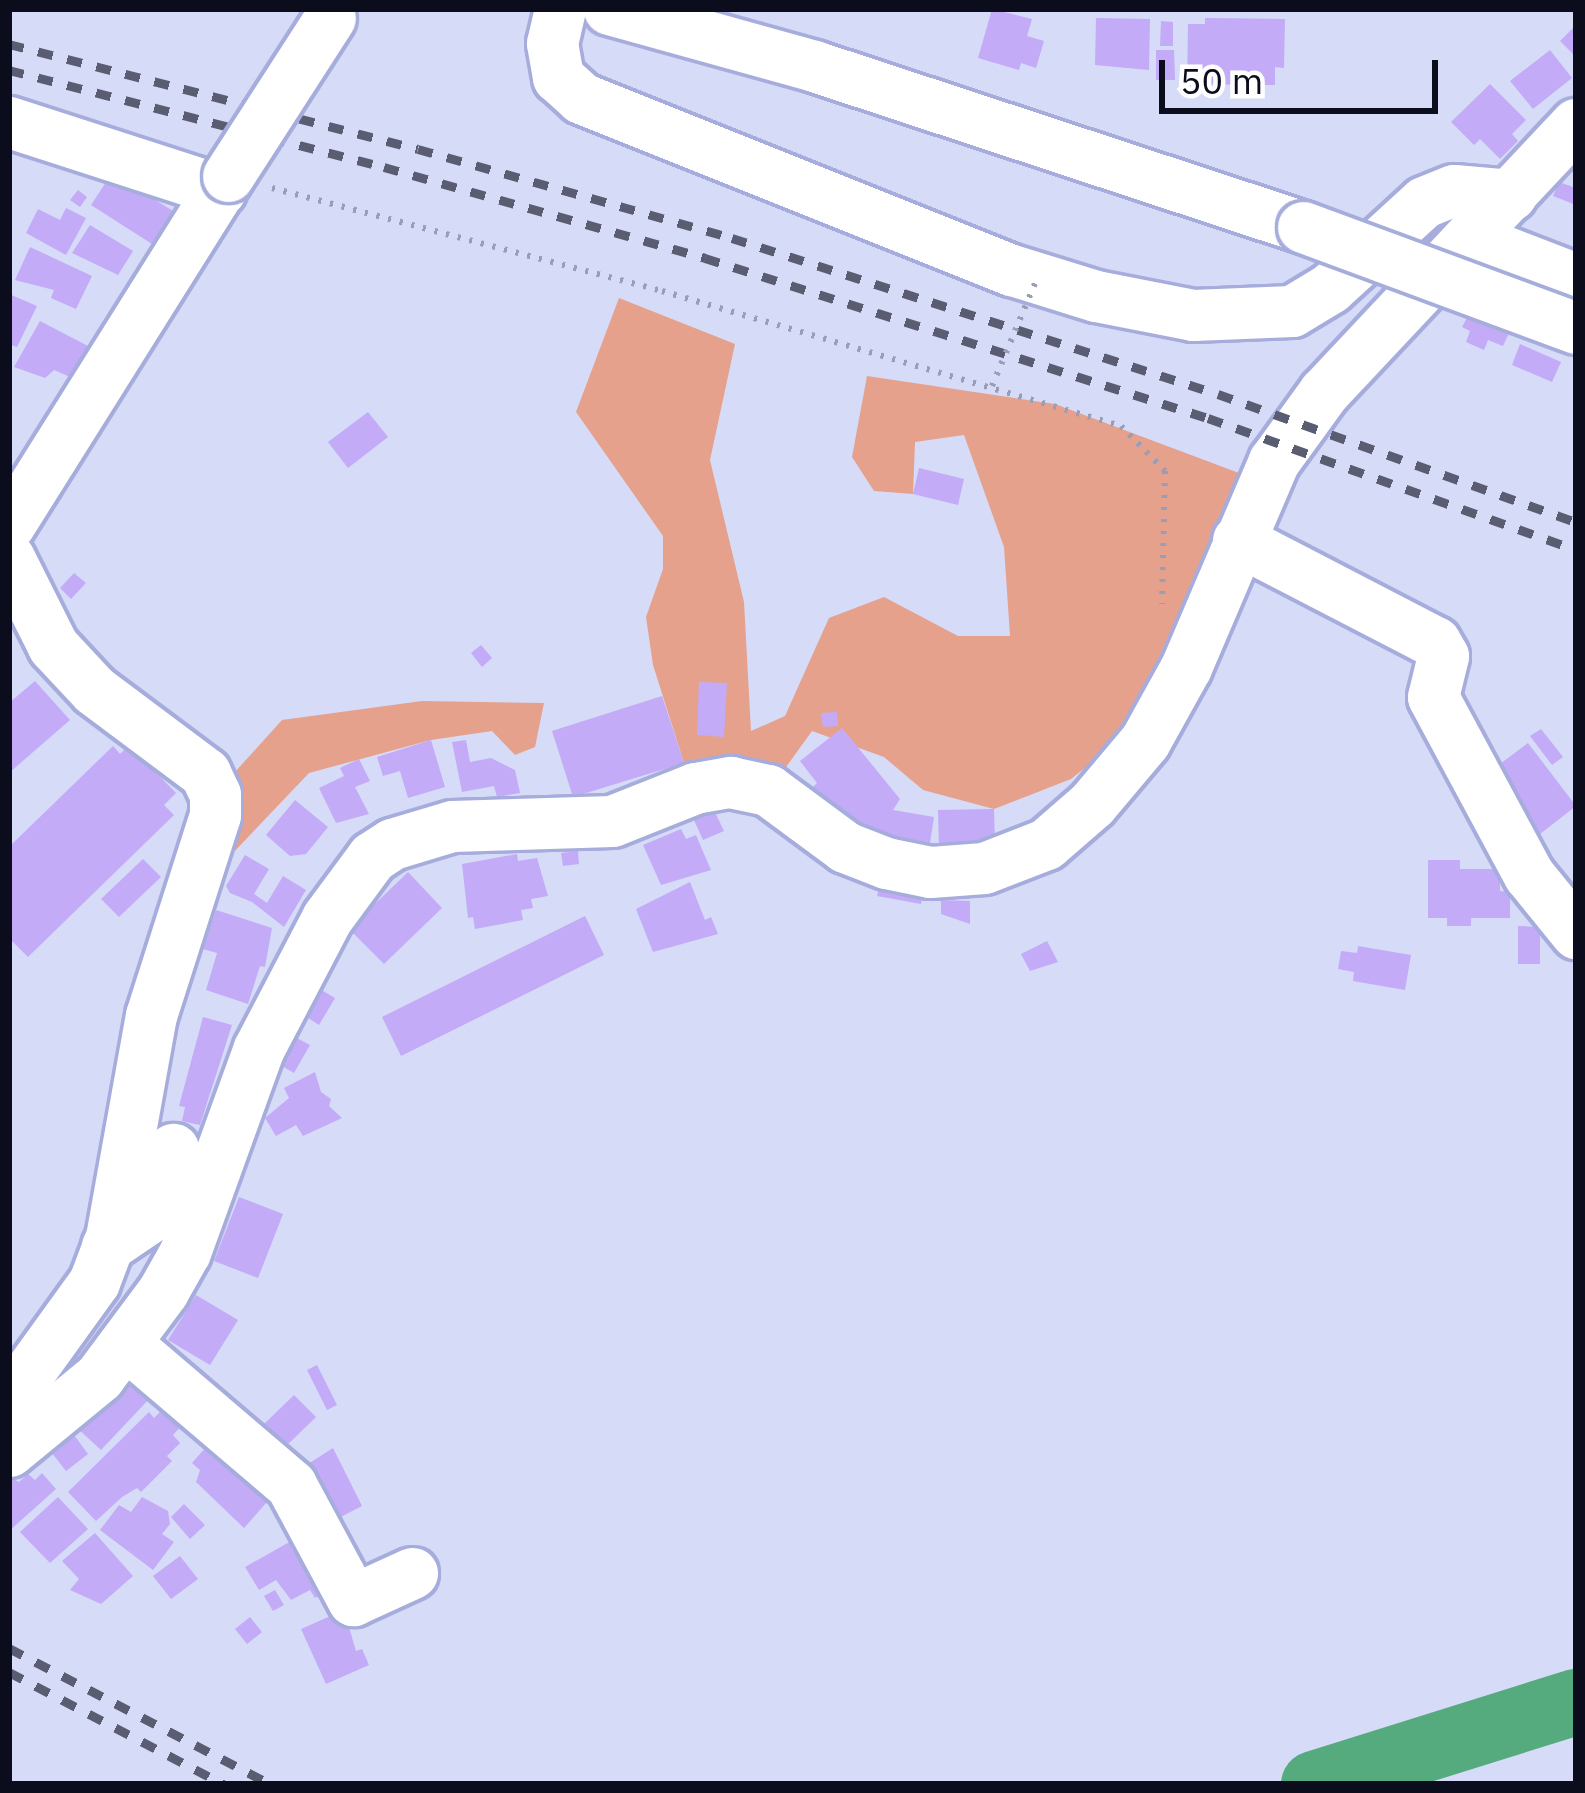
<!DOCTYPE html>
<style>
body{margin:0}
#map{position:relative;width:1585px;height:1793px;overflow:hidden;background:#d6dbf8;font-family:"IBM Plex Sans",sans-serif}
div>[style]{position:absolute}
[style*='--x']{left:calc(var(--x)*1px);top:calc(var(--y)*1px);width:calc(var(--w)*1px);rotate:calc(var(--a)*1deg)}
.green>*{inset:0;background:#e5a18c}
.river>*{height:66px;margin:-33px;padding:0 33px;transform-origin:33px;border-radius:33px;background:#55ab7d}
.building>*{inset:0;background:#c3abf7}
.path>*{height:6px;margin-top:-3px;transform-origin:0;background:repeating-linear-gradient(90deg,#999db6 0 3px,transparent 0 12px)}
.roads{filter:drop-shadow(3px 0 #a6addc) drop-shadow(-3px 0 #a6addc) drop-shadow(0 3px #a6addc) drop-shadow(0 -3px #a6addc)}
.minor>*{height:51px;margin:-25.5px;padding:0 25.5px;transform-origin:25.5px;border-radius:25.5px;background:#fff}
.rail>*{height:9px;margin-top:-4.5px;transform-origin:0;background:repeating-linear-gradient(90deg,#5a5d72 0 15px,transparent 0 30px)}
.path-bridge>*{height:6px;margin-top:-3px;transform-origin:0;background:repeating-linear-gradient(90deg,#999db6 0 3px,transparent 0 12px)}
.bridges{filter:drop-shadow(3px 0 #a6addc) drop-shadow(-3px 0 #a6addc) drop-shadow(0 3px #a6addc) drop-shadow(0 -3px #a6addc)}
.minor-bridge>*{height:51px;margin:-25.5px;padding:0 25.5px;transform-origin:25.5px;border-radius:25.5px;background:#fff}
span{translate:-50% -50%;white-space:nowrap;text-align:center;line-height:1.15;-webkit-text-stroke:12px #fefefe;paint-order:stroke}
.frame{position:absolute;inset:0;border:12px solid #0b0d1d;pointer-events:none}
.scale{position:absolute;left:1159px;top:60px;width:279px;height:54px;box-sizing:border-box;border:6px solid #0b0d1d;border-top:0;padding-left:15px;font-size:36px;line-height:42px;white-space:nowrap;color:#0b0d1d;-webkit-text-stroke:9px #fefefe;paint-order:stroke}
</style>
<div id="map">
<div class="green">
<i style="clip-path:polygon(619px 298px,735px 344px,710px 460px,744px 602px,751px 731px,785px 716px,829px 618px,884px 597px,958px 636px,1010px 636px,1004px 547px,964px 435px,915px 442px,913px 494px,874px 491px,852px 457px,867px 376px,1055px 404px,1247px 476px,1147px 718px,1071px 779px,994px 809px,923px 790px,884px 757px,812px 731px,781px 774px,684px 763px,653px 665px,646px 617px,663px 569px,663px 536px,576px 412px)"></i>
<i style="clip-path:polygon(422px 701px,544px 703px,535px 747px,515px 755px,492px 731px,431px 740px,309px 773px,211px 876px,225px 783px,282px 720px)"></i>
</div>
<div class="river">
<i style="--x:1314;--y:1784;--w:275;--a:-17.4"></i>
</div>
<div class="building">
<i style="clip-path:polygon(992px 9px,1032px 19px,1027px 36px,1044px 41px,1036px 68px,1021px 63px,1019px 70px,978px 58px)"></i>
<i style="clip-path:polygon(1096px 18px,1150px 19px,1149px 70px,1095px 65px)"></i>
<i style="clip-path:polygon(1205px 18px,1285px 19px,1284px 68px,1275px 67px,1275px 85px,1187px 84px,1188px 24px,1205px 24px)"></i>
<i style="clip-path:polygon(1161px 21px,1173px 22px,1173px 46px,1160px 46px)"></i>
<i style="clip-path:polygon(1576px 25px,1576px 57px,1560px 41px)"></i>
<i style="clip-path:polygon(1156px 50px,1174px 50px,1175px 80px,1156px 80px)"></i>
<i style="clip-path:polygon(1550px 50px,1572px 78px,1533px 109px,1510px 81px)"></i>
<i style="clip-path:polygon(1490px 84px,1526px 120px,1512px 134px,1518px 141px,1500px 159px,1480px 139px,1474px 145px,1451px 122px)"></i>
<i style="clip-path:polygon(112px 173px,173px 211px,152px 244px,91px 205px)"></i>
<i style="clip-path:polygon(1559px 182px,1576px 188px,1576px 205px,1553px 196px)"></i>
<i style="clip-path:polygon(78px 190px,87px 197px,80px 207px,70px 200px)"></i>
<i style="clip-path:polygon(66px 208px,86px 218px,66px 255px,26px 233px,38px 209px,60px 220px)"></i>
<i style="clip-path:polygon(90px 225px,133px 251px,118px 275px,72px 253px)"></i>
<i style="clip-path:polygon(30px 247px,92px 276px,76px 309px,51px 298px,54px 290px,15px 280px)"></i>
<i style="clip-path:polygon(9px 294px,37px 306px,17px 347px,9px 344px)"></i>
<i style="clip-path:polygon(1469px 314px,1510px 331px,1503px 346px,1488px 340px,1484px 350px,1466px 342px,1470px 331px,1462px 327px)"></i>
<i style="clip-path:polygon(40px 321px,90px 347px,75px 379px,54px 370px,45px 378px,14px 367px)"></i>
<i style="clip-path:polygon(1520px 344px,1561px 362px,1552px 382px,1512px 365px)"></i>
<i style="clip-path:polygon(368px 412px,388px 437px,348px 468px,328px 442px)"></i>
<i style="clip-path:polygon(919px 468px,964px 479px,958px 505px,913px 494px)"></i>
<i style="clip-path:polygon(74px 573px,86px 583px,71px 599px,60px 588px)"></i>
<i style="clip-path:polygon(481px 645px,492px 658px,482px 667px,471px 653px)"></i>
<i style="clip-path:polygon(35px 681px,70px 720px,9px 773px,9px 703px)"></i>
<i style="clip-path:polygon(699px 682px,727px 683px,724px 737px,697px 735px)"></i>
<i style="clip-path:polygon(662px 696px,684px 763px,573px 797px,552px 731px)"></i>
<i style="clip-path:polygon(837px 712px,838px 726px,823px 727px,821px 713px)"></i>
<i style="clip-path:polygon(842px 728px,900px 799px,893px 810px,934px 817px,928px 856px,876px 843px,850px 817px,845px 820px,826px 809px,810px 790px,817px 783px,800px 761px)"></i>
<i style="clip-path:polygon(1541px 729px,1563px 757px,1552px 765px,1530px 736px)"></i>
<i style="clip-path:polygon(431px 740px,445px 787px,408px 798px,400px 771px,383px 776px,377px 757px)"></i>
<i style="clip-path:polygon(466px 740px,470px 762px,491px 758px,515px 770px,520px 793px,497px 797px,494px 786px,462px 792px,452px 742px)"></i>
<i style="clip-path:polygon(1528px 743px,1576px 806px,1540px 834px,1492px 770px)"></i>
<i style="clip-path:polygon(129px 745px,176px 793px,164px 805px,174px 815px,28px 957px,9px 938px,9px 847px,113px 746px,120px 754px)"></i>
<i style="clip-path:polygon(359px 759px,370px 781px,355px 787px,369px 814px,336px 823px,319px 788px,344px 776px,340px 768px)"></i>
<i style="clip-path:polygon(295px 800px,328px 827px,306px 854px,290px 856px,266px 835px)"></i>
<i style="clip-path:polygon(994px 809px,995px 845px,939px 853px,938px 810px)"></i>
<i style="clip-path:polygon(714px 810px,724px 831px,703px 840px,693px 818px)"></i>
<i style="clip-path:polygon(681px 829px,686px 839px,696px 835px,711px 870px,661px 885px,643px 845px)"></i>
<i style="clip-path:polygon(578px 851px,579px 864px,563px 866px,561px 853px)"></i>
<i style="clip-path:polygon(517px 854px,518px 861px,537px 858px,548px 896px,531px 899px,533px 908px,521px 910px,523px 920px,475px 929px,473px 917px,468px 918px,462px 864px)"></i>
<i style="clip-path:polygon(245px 855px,269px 869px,254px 894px,267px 903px,283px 876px,306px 890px,284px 927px,252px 902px,230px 893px,226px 886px)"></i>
<i style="clip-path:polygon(143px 859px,161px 877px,119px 917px,101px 899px)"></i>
<i style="clip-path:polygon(1428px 860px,1460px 860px,1460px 869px,1500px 869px,1500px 891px,1510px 892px,1510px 918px,1471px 918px,1471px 926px,1447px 926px,1447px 918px,1428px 918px)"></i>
<i style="clip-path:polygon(408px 872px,442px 908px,384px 964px,349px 929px)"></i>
<i style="clip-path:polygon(690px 882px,705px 920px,711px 917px,718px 934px,653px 952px,636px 909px)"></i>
<i style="clip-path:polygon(879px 889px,922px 897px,921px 904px,877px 896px)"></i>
<i style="clip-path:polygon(941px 900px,970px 901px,970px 924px,941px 914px)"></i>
<i style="clip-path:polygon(216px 910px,272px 928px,265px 967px,260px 966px,248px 1004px,206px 990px,217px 953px,203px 949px)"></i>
<i style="clip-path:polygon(585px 916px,604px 955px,401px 1056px,382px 1017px)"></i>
<i style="clip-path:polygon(1518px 926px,1540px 927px,1540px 964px,1518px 964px)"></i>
<i style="clip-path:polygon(1047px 941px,1058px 962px,1030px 971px,1021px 954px)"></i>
<i style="clip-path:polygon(1358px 946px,1411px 955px,1405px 990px,1353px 981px,1354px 972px,1338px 969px,1341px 951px,1357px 953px)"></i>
<i style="clip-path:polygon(318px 988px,335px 998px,319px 1025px,302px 1014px)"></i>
<i style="clip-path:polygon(203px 1017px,232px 1025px,200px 1125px,182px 1121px,185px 1107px,179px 1106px)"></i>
<i style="clip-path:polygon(291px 1035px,310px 1045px,294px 1073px,275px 1062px)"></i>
<i style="clip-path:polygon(315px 1072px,321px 1092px,331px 1099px,329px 1106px,342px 1118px,303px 1136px,296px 1125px,276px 1136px,265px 1118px,289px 1098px,284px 1088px)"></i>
<i style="clip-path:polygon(239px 1197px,283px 1214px,258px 1278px,214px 1261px)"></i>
<i style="clip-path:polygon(196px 1295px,238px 1320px,210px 1365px,168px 1340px)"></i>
<i style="clip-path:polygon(134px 1363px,150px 1398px,101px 1450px,75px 1426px)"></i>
<i style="clip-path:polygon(317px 1365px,337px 1405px,327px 1410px,307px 1370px)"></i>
<i style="clip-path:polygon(294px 1395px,316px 1417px,282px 1450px,260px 1428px)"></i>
<i style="clip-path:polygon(165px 1407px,183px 1424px,173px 1435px,180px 1443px,167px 1456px,172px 1461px,141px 1492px,137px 1488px,122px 1497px,96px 1521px,68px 1492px,149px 1412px,154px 1418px)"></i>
<i style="clip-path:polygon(71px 1431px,88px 1454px,66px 1471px,48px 1448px)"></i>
<i style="clip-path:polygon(206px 1447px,254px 1475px,246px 1484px,267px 1502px,244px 1528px,196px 1482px,200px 1470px,192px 1463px)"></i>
<i style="clip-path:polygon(333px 1448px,362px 1506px,325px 1525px,297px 1471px)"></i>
<i style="clip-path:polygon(42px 1473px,56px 1489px,9px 1531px,9px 1477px,19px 1482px,28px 1474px,35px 1480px)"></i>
<i style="clip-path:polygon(58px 1497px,88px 1529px,50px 1563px,20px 1532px)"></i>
<i style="clip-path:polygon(142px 1497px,168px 1511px,170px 1524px,162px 1534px,174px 1542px,153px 1570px,100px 1530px,119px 1505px,131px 1512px)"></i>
<i style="clip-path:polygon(184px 1504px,205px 1525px,190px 1539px,171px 1517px)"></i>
<i style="clip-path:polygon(95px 1533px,133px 1576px,101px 1604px,70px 1590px,79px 1579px,62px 1561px)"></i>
<i style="clip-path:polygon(293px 1540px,312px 1574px,320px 1595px,315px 1598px,310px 1590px,291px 1600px,276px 1580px,259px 1590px,245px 1567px)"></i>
<i style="clip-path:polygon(180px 1556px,198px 1579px,171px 1599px,153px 1576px)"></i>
<i style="clip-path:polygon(275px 1590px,284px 1605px,273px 1611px,264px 1596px)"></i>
<i style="clip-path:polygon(344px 1610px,356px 1651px,362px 1649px,369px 1665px,326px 1684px,301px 1629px)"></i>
<i style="clip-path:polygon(250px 1617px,262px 1632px,247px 1644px,235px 1629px)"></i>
</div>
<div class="path">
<i style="--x:272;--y:188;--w:403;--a:14.8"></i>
<i style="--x:662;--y:291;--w:478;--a:16.4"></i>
<i style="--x:1121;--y:426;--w:63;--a:45.6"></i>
<i style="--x:1165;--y:471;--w:133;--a:91.3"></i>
</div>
<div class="roads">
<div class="minor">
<i style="--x:560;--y:9;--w:35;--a:103"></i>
<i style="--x:552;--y:43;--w:35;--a:80"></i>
<i style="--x:558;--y:77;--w:31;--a:42"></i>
<i style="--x:581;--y:98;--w:464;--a:21.8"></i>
<i style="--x:1012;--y:270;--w:88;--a:17.2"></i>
<i style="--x:1096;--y:296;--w:99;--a:11.1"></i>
<i style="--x:1193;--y:315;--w:99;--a:-2.3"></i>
<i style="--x:1292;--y:311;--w:44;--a:-31.2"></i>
<i style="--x:1330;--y:288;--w:127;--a:-42.5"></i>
<i style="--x:1424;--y:202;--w:32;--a:-22"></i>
<i style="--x:1454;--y:190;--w:57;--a:5"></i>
<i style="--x:609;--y:9;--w:213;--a:15.5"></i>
<i style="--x:814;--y:66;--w:515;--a:18.22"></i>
<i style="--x:9;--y:122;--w:222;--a:17.9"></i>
<i style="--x:1470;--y:238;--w:114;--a:21.1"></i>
<i style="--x:9;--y:525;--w:412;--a:-57.9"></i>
<i style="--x:1238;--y:540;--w:222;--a:27.4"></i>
<i style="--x:1435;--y:642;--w:16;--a:60"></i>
<i style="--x:1443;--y:656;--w:42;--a:103.7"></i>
<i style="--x:1433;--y:697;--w:202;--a:61.7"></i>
<i style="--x:1529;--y:875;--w:75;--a:51"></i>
<i style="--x:9;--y:558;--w:98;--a:63.4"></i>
<i style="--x:53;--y:646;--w:60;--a:47"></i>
<i style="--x:94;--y:690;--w:139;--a:36.8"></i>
<i style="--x:205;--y:773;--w:23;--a:65"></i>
<i style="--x:215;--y:794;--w:21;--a:90"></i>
<i style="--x:215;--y:815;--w:210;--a:107.7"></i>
<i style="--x:151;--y:1015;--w:226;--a:100.2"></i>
<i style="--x:111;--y:1237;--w:48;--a:110.7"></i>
<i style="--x:94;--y:1282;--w:145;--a:125.8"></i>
<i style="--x:107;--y:1246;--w:48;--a:-34"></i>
<i style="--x:147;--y:1219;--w:75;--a:-69.6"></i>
<i style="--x:126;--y:1344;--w:217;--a:40.5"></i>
<i style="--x:291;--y:1485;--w:131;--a:61.7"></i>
<i style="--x:353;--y:1600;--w:65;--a:-24.6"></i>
<i style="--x:9;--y:1451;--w:117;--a:-39.4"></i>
<i style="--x:99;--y:1377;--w:107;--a:-53.3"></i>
<i style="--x:163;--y:1291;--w:45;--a:-60.6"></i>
<i style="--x:185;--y:1252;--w:215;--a:-70.1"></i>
<i style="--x:258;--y:1050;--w:149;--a:-62.4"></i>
<i style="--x:327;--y:918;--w:76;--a:-53.6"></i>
<i style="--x:372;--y:857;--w:24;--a:-33"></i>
<i style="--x:392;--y:844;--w:63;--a:-16.7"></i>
<i style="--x:452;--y:826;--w:160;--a:-1.8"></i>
<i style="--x:612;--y:821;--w:89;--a:-21.7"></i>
<i style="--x:695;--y:788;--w:36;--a:-10"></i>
<i style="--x:730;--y:782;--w:39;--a:12"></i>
<i style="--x:768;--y:790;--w:96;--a:36.5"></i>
<i style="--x:845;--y:847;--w:44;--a:21.3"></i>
<i style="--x:886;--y:863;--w:45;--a:11.6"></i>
<i style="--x:930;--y:872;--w:54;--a:-4.2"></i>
<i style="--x:984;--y:868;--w:66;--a:-21.2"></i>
<i style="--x:1046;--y:844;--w:61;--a:-41"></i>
<i style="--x:1092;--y:804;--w:82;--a:-49.9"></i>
<i style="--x:1145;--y:741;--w:85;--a:-61"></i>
<i style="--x:1186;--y:667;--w:224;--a:-66.9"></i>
<i style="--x:1274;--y:461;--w:85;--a:-54.1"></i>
<i style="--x:1324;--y:392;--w:368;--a:-46.8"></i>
</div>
</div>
<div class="rail">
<i style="--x:9;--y:44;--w:422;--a:14.4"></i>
<i style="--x:418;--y:149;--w:326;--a:15.8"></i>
<i style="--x:732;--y:238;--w:510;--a:17.8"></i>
<i style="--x:1218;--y:394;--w:380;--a:19.7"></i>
<i style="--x:9;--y:70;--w:387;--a:14.5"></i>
<i style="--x:384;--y:167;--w:334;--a:15.8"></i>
<i style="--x:705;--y:258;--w:528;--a:17.65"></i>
<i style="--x:1208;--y:418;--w:391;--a:19.7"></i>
<i style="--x:9;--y:1648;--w:294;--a:27.5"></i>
<i style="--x:9;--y:1672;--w:242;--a:27.6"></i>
</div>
<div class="path-bridge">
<i style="--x:992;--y:386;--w:114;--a:-67.3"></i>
</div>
<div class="bridges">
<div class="minor-bridge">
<i style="--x:228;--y:176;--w:188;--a:-57.2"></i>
<i style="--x:1303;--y:227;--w:291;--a:20.3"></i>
</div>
</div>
<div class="frame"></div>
<div class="scale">50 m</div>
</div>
